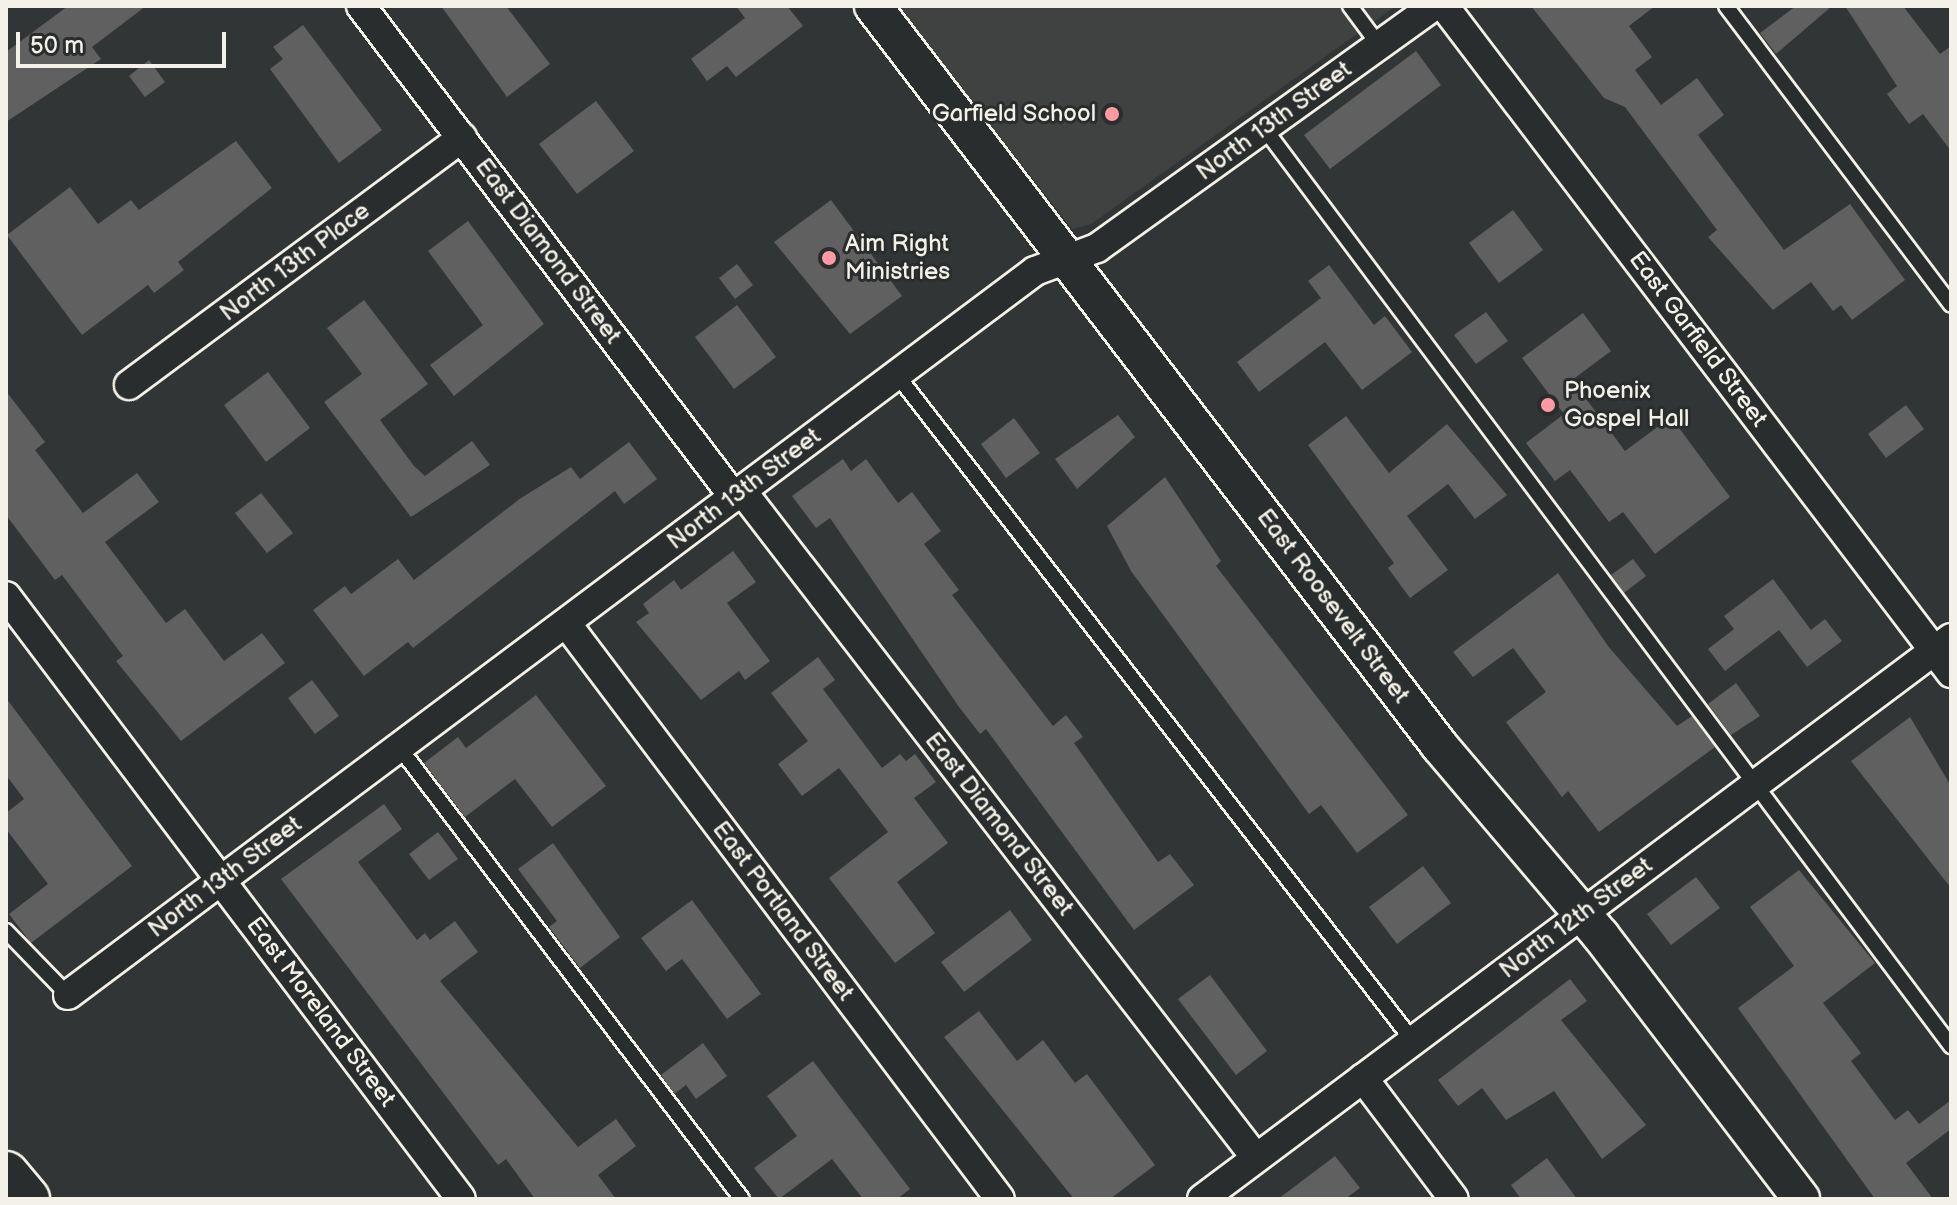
<!DOCTYPE html>
<style>
body{margin:0}
#map{position:relative;width:1957px;height:1205px;overflow:hidden;background:#323535;font-family:"Balsamiq Sans",sans-serif}
div>[style]{position:absolute}
[style*='--x']{left:calc(var(--x)*1px);top:calc(var(--y)*1px);width:calc(var(--w)*1px);rotate:calc(var(--a)*1deg)}
.built>*{inset:0;background:#404242}
.building>*{inset:0;background:#5f605f}
.roads{filter:drop-shadow(2px 0 #f4f1e8) drop-shadow(-2px 0 #f4f1e8) drop-shadow(0 2px #f4f1e8) drop-shadow(0 -2px #f4f1e8)}
.service>*{height:14px;margin:-7px;padding:0 7px;transform-origin:7px;border-radius:7px;background:#2a2d2e}
.minor>*{height:28px;margin:-14px;padding:0 14px;transform-origin:14px;border-radius:14px;background:#2a2d2e}
.tertiary>*{height:36px;margin:-18px;padding:0 18px;transform-origin:18px;border-radius:18px;background:#2a2d2e}
.motorway>*{height:44px;margin:-22px;padding:0 22px;transform-origin:22px;border-radius:22px;background:#2a2d2e}
.dots>*{width:22px;height:22px;translate:-50% -50%;box-sizing:border-box;border:4px solid #2a2d2e;border-radius:50%}
span{translate:-50% -50%;white-space:nowrap;text-align:center;line-height:1.15;-webkit-text-stroke:6px #2a2d2e;paint-order:stroke}
.poi-label{font-size:24px;color:#f4f1e8}
.right{translate:-100% -50%;text-align:right}
.left{translate:0 -50%;text-align:left}
.street-label{font-size:24px;color:#f4f1e8}
.frame{position:absolute;inset:0;border:8px solid #f4f1e8;pointer-events:none}
.scale{position:absolute;left:16px;top:32px;width:210px;height:36px;box-sizing:border-box;border:4px solid #f4f1e8;border-top:0;padding-left:10px;font-size:24px;line-height:28px;white-space:nowrap;color:#f4f1e8;-webkit-text-stroke:6px #2a2d2e;paint-order:stroke}
</style>
<div id="map">
<div class="built">
<i style="clip-path:polygon(897px 6px,1396px 6px,1091px 224px,1072px 229px)"></i>
</div>
<div class="building">
<i style="clip-path:polygon(68px 6px,146px 6px,92px 47px,101px 59px,6px 122px,6px 52px)"></i>
<i style="clip-path:polygon(441px 6px,506px 6px,550px 64px,507px 97px)"></i>
<i style="clip-path:polygon(736px 6px,787px 6px,803px 26px,736px 77px,727px 66px,707px 81px,691px 59px,745px 18px)"></i>
<i style="clip-path:polygon(1531px 6px,1655px 6px,1629px 26px,1652px 57px,1635px 70px,1661px 105px,1697px 78px,1724px 115px,1698px 135px,1784px 250px,1850px 204px,1905px 280px,1852px 320px,1841px 305px,1833px 311px,1811px 282px,1773px 310px,1708px 237px,1717px 230px,1625px 107px,1604px 98px)"></i>
<i style="clip-path:polygon(1796px 6px,1832px 6px,1776px 54px,1760px 33px)"></i>
<i style="clip-path:polygon(1845px 6px,1903px 6px,1940px 54px,1951px 46px,1951px 151px,1923px 114px,1909px 124px,1887px 94px,1897px 86px)"></i>
<i style="clip-path:polygon(303px 25px,382px 130px,339px 163px,270px 69px,283px 59px,273px 47px)"></i>
<i style="clip-path:polygon(1416px 51px,1441px 85px,1330px 169px,1304px 135px)"></i>
<i style="clip-path:polygon(149px 60px,165px 82px,145px 97px,129px 76px)"></i>
<i style="clip-path:polygon(596px 101px,634px 151px,577px 194px,539px 144px)"></i>
<i style="clip-path:polygon(236px 141px,272px 188px,178px 262px,184px 270px,154px 293px,148px 285px,82px 335px,7px 235px,70px 187px,98px 224px,131px 200px,139px 210px)"></i>
<i style="clip-path:polygon(831px 200px,902px 296px,850px 334px,774px 242px)"></i>
<i style="clip-path:polygon(1513px 210px,1543px 250px,1499px 283px,1469px 243px)"></i>
<i style="clip-path:polygon(468px 221px,544px 324px,454px 396px,430px 365px,483px 325px,428px 251px)"></i>
<i style="clip-path:polygon(737px 264px,753px 285px,735px 299px,719px 278px)"></i>
<i style="clip-path:polygon(1329px 265px,1374px 325px,1385px 316px,1412px 352px,1362px 390px,1325px 342px,1259px 392px,1237px 362px,1321px 298px,1308px 281px)"></i>
<i style="clip-path:polygon(364px 300px,428px 384px,380px 420px,414px 466px,425px 476px,472px 441px,490px 465px,411px 517px,324px 402px,362px 374px,327px 328px)"></i>
<i style="clip-path:polygon(737px 305px,776px 357px,734px 389px,695px 337px)"></i>
<i style="clip-path:polygon(1486px 312px,1508px 341px,1476px 364px,1454px 335px)"></i>
<i style="clip-path:polygon(1583px 313px,1611px 351px,1572px 380px,1625px 451px,1671px 417px,1730px 497px,1655px 554px,1623px 512px,1609px 522px,1570px 470px,1555px 481px,1526px 443px,1564px 414px,1522px 358px)"></i>
<i style="clip-path:polygon(268px 372px,310px 428px,266px 462px,224px 405px)"></i>
<i style="clip-path:polygon(6px 391px,45px 442px,35px 450px,83px 513px,137px 473px,159px 502px,105px 542px,166px 623px,185px 609px,224px 661px,262px 633px,285px 663px,181px 741px,116px 661px,123px 656px,62px 575px,55px 580px,6px 515px)"></i>
<i style="clip-path:polygon(1906px 405px,1924px 429px,1886px 458px,1868px 434px)"></i>
<i style="clip-path:polygon(1118px 415px,1135px 437px,1077px 489px,1055px 459px)"></i>
<i style="clip-path:polygon(1346px 416px,1389px 473px,1447px 424px,1507px 495px,1475px 519px,1448px 484px,1407px 516px,1448px 570px,1410px 598px,1388px 568px,1394px 563px,1308px 445px)"></i>
<i style="clip-path:polygon(1014px 418px,1040px 453px,1006px 478px,981px 444px)"></i>
<i style="clip-path:polygon(629px 442px,657px 479px,624px 504px,615px 491px,413px 648px,408px 642px,364px 676px,313px 610px,345px 586px,351px 594px,398px 559px,414px 580px,521px 498px,571px 467px,580px 479px)"></i>
<i style="clip-path:polygon(843px 459px,851px 471px,866px 459px,898px 503px,912px 492px,941px 531px,924px 544px,959px 590px,952px 595px,1053px 726px,1066px 715px,1083px 737px,1074px 743px,1158px 862px,1170px 854px,1194px 885px,1134px 930px,986px 729px,980px 734px,959px 707px,830px 518px,816px 528px,792px 496px)"></i>
<i style="clip-path:polygon(1165px 477px,1221px 561px,1216px 566px,1408px 815px,1357px 853px,1321px 805px,1309px 814px,1131px 571px,1107px 526px)"></i>
<i style="clip-path:polygon(261px 493px,293px 533px,267px 553px,235px 513px)"></i>
<i style="clip-path:polygon(733px 551px,756px 582px,727px 603px,770px 661px,745px 680px,739px 671px,701px 700px,636px 622px,649px 613px,643px 604px,674px 580px,681px 590px)"></i>
<i style="clip-path:polygon(1633px 559px,1646px 576px,1624px 593px,1611px 575px)"></i>
<i style="clip-path:polygon(1558px 573px,1608px 646px,1677px 726px,1692px 716px,1715px 747px,1599px 832px,1568px 791px,1562px 797px,1506px 722px,1546px 692px,1513px 648px,1473px 677px,1453px 652px)"></i>
<i style="clip-path:polygon(1773px 579px,1811px 630px,1825px 619px,1842px 641px,1807px 667px,1779px 630px,1725px 671px,1708px 649px,1734px 629px,1724px 616px)"></i>
<i style="clip-path:polygon(818px 657px,835px 680px,823px 689px,882px 768px,900px 754px,906px 761px,915px 754px,936px 782px,914px 798px,948px 843px,897px 882px,935px 933px,895px 963px,829px 878px,888px 832px,839px 768px,802px 796px,778px 764px,808px 741px,771px 693px)"></i>
<i style="clip-path:polygon(312px 680px,339px 716px,315px 734px,288px 698px)"></i>
<i style="clip-path:polygon(1736px 683px,1760px 716px,1731px 735px,1708px 704px)"></i>
<i style="clip-path:polygon(536px 695px,606px 786px,552px 827px,515px 779px,465px 817px,424px 763px,458px 737px,466px 748px)"></i>
<i style="clip-path:polygon(6px 698px,132px 866px,31px 943px,9px 914px,48px 884px,6px 829px,6px 813px,24px 799px,6px 775px)"></i>
<i style="clip-path:polygon(1910px 717px,1951px 786px,1951px 888px,1851px 761px)"></i>
<i style="clip-path:polygon(384px 804px,402px 829px,358px 862px,417px 940px,425px 933px,430px 940px,455px 921px,478px 952px,440px 981px,578px 1147px,616px 1119px,636px 1146px,598px 1175px,616px 1199px,535px 1199px,506px 1159px,498px 1165px,281px 879px)"></i>
<i style="clip-path:polygon(438px 832px,458px 859px,429px 880px,409px 854px)"></i>
<i style="clip-path:polygon(553px 843px,620px 937px,580px 968px,549px 927px,557px 921px,518px 869px)"></i>
<i style="clip-path:polygon(1423px 866px,1451px 903px,1397px 944px,1369px 907px)"></i>
<i style="clip-path:polygon(1799px 870px,1875px 963px,1823px 1003px,1861px 1053px,1851px 1061px,1895px 1120px,1908px 1110px,1919px 1124px,1951px 1100px,1951px 1129px,1906px 1163px,1933px 1199px,1875px 1199px,1738px 1008px,1794px 966px,1750px 907px)"></i>
<i style="clip-path:polygon(1696px 877px,1720px 908px,1671px 945px,1647px 914px)"></i>
<i style="clip-path:polygon(692px 900px,761px 994px,727px 1019px,682px 959px,666px 971px,641px 938px)"></i>
<i style="clip-path:polygon(1010px 910px,1032px 940px,964px 992px,941px 962px)"></i>
<i style="clip-path:polygon(1210px 975px,1267px 1051px,1236px 1075px,1178px 999px)"></i>
<i style="clip-path:polygon(1570px 979px,1587px 1001px,1561px 1020px,1646px 1125px,1602px 1159px,1554px 1091px,1506px 1120px,1482px 1088px,1458px 1106px,1438px 1080px)"></i>
<i style="clip-path:polygon(979px 1011px,1017px 1061px,1043px 1040px,1075px 1083px,1087px 1074px,1155px 1165px,1110px 1199px,1074px 1199px,944px 1037px)"></i>
<i style="clip-path:polygon(703px 1043px,727px 1076px,696px 1099px,686px 1085px,674px 1094px,661px 1075px)"></i>
<i style="clip-path:polygon(813px 1061px,910px 1189px,897px 1199px,863px 1199px,832px 1159px,779px 1199px,754px 1168px,797px 1136px,767px 1096px)"></i>
<i style="clip-path:polygon(1335px 1156px,1360px 1188px,1345px 1199px,1278px 1199px)"></i>
<i style="clip-path:polygon(1547px 1158px,1577px 1199px,1521px 1199px,1511px 1185px)"></i>
</div>
<div class="roads">
<div class="service">
<i style="--x:1350;--y:6;--w:49;--a:53.4"></i>
<i style="--x:1726;--y:6;--w:374;--a:53"></i>
<i style="--x:1264;--y:128;--w:1147;--a:53.19"></i>
<i style="--x:897;--y:375;--w:843;--a:52.23"></i>
<i style="--x:399;--y:747;--w:567;--a:52.81"></i>
<i style="--x:6;--y:931;--w:89;--a:45.9"></i>
</div>
<div class="minor">
<i style="--x:361;--y:6;--w:617;--a:52.78"></i>
<i style="--x:1444;--y:6;--w:838;--a:52.76"></i>
<i style="--x:129;--y:385;--w:415;--a:-36.6"></i>
<i style="--x:742;--y:491;--w:842;--a:52.38"></i>
<i style="--x:6;--y:596;--w:755;--a:52.96"></i>
<i style="--x:566;--y:623;--w:721;--a:53"></i>
<i style="--x:68;--y:995;--w:1208;--a:-36.82"></i>
<i style="--x:1035;--y:271;--w:66;--a:-20.4"></i>
<i style="--x:1097;--y:248;--w:415;--a:-35.7"></i>
<i style="--x:1363;--y:1078;--w:151;--a:53.1"></i>
<i style="--x:1202;--y:1199;--w:936;--a:-36.83"></i>
</div>
<div class="tertiary">
<i style="--x:873;--y:6;--w:931;--a:52.55"></i>
<i style="--x:1439;--y:745;--w:250;--a:49.7"></i>
<i style="--x:1601;--y:936;--w:330;--a:52.7"></i>
</div>
<div class="motorway">
<i style="--x:6;--y:1174;--w:33;--a:50"></i>
</div>
</div>
<div class="dots">
<i style="left:1112px;top:114px;background:#ff9aa2"></i>
<i style="left:829px;top:258px;background:#ff9aa2"></i>
<i style="left:1548px;top:405px;background:#ff9aa2"></i>
</div>
<div class="poi-label">
<span class="right" style="left:1096px;top:114px">Garfield School</span>
<span class="left" style="left:845px;top:258px">Aim Right<br>Ministries</span>
<span class="left" style="left:1564px;top:405px">Phoenix<br>Gospel Hall</span>
</div>
<div class="street-label">
<span style="left:1274px;top:121px;rotate:-36deg">North 13th Street</span>
<span style="left:548px;top:251px;rotate:53deg">East Diamond Street</span>
<span style="left:295px;top:262px;rotate:-37deg">North 13th Place</span>
<span style="left:1698px;top:339px;rotate:53deg">East Garfield Street</span>
<span style="left:744px;top:489px;rotate:-37deg">North 13th Street</span>
<span style="left:1333px;top:606px;rotate:53deg">East Roosevelt Street</span>
<span style="left:999px;top:824px;rotate:52deg">East Diamond Street</span>
<span style="left:225px;top:877px;rotate:-37deg">North 13th Street</span>
<span style="left:783px;top:911px;rotate:53deg">East Portland Street</span>
<span style="left:1576px;top:918px;rotate:-37deg">North 12th Street</span>
<span style="left:321px;top:1012px;rotate:53deg">East Moreland Street</span>
</div>
<div class="frame"></div>
<div class="scale">50 m</div>
</div>
